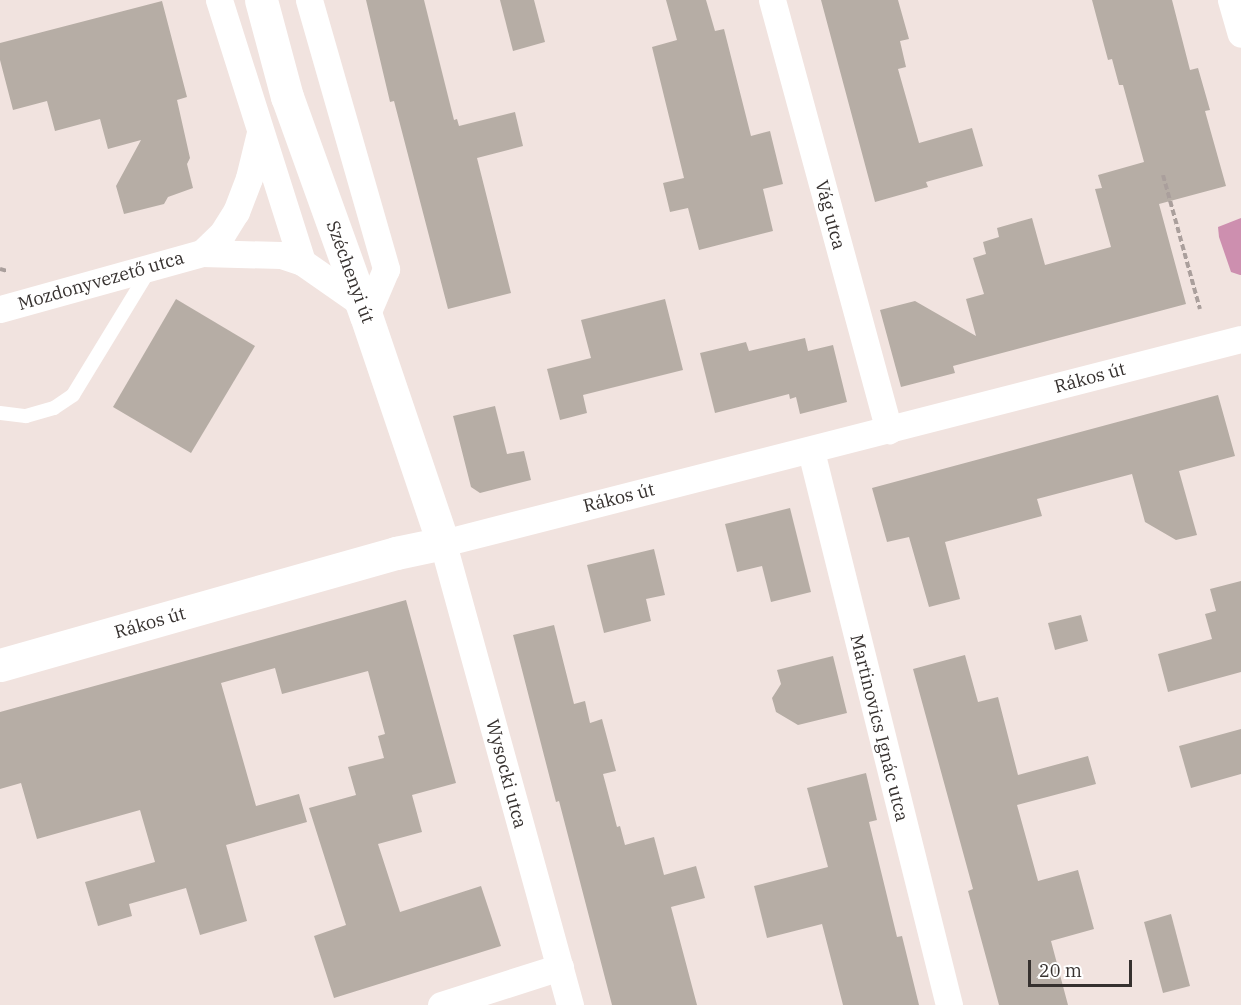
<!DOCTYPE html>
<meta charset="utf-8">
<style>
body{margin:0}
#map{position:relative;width:1241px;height:1005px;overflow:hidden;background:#f1e3df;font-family:"IBM Plex Serif",serif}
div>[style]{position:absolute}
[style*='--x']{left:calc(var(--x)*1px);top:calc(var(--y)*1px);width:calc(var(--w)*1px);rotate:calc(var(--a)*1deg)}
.water>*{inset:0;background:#cd8faf}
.building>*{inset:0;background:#b6ada5}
.path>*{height:4px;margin-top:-2px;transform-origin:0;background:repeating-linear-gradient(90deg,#aa9f9c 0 6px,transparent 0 9px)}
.lane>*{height:14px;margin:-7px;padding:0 7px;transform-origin:7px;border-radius:7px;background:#fff}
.street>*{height:27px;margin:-13.5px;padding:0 13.5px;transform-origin:13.5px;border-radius:13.5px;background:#fff}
.secondary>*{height:33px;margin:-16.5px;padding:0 16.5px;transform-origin:16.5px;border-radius:16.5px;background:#fff}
span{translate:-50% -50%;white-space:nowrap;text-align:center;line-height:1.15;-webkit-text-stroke:4.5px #fff;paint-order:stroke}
.street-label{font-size:18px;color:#36312f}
.scale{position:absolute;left:1028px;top:960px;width:104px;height:27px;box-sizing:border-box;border:3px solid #36312f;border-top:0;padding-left:8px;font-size:18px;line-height:21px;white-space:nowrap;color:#36312f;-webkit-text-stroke:4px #fff;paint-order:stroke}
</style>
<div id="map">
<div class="water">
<i style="clip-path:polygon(1241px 218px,1241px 275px,1240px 275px,1231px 272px,1219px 237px,1218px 227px)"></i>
</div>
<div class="building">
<i style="clip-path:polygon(366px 0,424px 0,454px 120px,457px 119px,459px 126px,515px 112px,523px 146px,477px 158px,511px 293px,448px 309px,394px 101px,390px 102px)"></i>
<i style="clip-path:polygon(500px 0,534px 0,545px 42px,513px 51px)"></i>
<i style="clip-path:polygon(666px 0,706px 0,715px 31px,724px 29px,751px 136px,770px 131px,783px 184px,763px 189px,773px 231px,699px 250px,688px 208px,670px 212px,663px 183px,684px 178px,652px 47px,677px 40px)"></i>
<i style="clip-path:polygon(821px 0,898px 0,909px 39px,900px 41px,906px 67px,898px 69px,919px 143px,972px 128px,983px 166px,926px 182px,928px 187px,875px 202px)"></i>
<i style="clip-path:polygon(1092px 0,1172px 0,1190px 70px,1198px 68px,1210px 110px,1205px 111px,1226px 186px,1159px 204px,1186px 304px,953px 366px,955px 373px,901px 387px,880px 310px,915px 301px,976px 336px,966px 299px,984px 294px,973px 258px,986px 254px,983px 242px,999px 237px,997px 228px,1032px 218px,1045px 265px,1111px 247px,1095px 189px,1102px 188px,1098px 175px,1144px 162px,1123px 85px,1119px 85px,1112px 59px,1108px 60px)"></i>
<i style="clip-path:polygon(162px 1px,187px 97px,177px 100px,190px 158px,187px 164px,193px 188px,168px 197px,164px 204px,124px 214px,116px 186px,141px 140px,108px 149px,100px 119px,55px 131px,47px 101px,13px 110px,0 60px,0 43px)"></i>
<i style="clip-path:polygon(176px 299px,255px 346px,191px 453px,113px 407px)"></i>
<i style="clip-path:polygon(665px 299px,683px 370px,583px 395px,587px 413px,560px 420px,547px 369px,591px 358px,581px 320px)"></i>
<i style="clip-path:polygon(805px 338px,808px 351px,833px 345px,847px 402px,800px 414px,796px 397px,790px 399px,789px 394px,715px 413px,700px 353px,746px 342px,749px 351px)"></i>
<i style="clip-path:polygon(1218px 395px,1235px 456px,1179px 471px,1197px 535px,1176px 540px,1145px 522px,1132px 474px,1037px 499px,1042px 516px,945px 542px,960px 599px,929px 607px,909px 537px,887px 542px,872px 488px)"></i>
<i style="clip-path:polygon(495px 406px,507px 454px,524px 451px,531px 480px,480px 493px,471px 487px,453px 416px)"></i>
<i style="clip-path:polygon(790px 508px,811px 592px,771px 602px,762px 566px,737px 572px,725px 524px)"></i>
<i style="clip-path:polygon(654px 549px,665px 595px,646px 599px,651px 621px,604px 633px,587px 565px)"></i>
<i style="clip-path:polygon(1241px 581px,1241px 672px,1168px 692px,1158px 654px,1212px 639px,1205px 614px,1216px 611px,1210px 589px)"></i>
<i style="clip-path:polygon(406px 600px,456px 783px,412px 795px,422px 832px,378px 844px,400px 912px,481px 886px,501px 946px,334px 998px,314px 936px,346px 925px,309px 808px,356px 795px,348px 767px,384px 758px,378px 736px,385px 734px,368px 671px,282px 694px,275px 668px,221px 683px,256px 806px,299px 794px,307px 822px,226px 845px,247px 921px,200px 935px,186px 888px,129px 904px,132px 916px,98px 926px,85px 882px,155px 862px,140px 810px,37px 839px,21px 783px,0 789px,0 712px)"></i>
<i style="clip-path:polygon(1081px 615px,1088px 641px,1055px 650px,1048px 623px)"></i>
<i style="clip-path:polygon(554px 625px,574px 704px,585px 701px,590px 723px,602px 719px,616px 771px,603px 774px,617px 827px,620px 826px,625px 845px,654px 837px,664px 875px,696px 866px,705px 898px,671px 907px,697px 1005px,612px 1005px,559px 801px,556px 802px,513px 635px)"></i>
<i style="clip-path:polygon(965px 655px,978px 702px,998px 697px,1018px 775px,1088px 756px,1096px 784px,1017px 805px,1038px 881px,1078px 870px,1094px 929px,1051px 941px,1068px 1005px,999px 1005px,968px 891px,973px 889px,913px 669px)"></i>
<i style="clip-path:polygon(833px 656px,847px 713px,798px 725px,776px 712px,772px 698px,781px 684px,777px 670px)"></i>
<i style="clip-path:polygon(1241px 729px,1241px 774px,1191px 788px,1179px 746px)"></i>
<i style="clip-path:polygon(866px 773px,877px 820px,869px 822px,897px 937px,902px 936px,919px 1005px,843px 1005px,822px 924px,767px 938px,754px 886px,828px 867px,807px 788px)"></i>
<i style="clip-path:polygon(1171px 914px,1190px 986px,1163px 993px,1144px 922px)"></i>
</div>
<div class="path">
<i style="--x:1163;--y:175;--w:139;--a:74.6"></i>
<i style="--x:0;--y:269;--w:7;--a:16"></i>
</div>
<div class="lane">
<i style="--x:0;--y:413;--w:26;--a:7"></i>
<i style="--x:26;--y:416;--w:29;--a:-16"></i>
<i style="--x:54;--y:408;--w:23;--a:-34"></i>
<i style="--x:73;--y:395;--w:148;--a:-58.6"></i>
</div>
<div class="street">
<i style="--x:219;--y:0;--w:275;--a:72.4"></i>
<i style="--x:309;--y:0;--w:280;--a:74"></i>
<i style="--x:386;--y:269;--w:51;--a:113.1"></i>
<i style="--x:772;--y:0;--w:446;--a:74.8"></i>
<i style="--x:1231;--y:0;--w:35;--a:74"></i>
<i style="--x:202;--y:253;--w:28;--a:-44"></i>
<i style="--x:222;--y:234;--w:26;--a:-58"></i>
<i style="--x:236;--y:212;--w:36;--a:-69"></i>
<i style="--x:249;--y:178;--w:46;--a:-76.3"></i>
<i style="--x:0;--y:309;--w:210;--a:-15.5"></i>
<i style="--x:202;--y:253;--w:79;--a:1.5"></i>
<i style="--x:281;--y:255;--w:22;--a:18"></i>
<i style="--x:302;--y:262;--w:72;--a:34.8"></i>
<i style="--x:811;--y:451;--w:571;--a:76.01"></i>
<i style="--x:441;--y:1005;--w:125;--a:-17.7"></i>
<i style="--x:570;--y:1005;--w:479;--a:-105.4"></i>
<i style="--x:443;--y:543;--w:824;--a:-14.34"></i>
</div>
<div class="secondary">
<i style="--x:0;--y:665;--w:412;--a:-15.8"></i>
<i style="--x:396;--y:553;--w:48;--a:-12"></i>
<i style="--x:443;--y:543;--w:240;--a:-108.7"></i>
<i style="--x:366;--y:316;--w:233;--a:-109.8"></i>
<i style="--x:287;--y:97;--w:100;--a:-105"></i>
</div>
<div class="street-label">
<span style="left:830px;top:215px;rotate:75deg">Vág utca</span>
<span style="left:350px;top:272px;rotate:70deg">Széchenyi út</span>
<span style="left:101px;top:281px;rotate:-16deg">Mozdonyvezető utca</span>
<span style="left:1090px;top:378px;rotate:-15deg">Rákos út</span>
<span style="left:619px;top:498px;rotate:-14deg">Rákos út</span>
<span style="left:150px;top:623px;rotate:-16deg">Rákos út</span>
<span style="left:879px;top:728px;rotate:76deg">Martinovics Ignác utca</span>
<span style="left:506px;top:774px;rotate:75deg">Wysocki utca</span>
</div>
<div class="scale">20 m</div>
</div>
